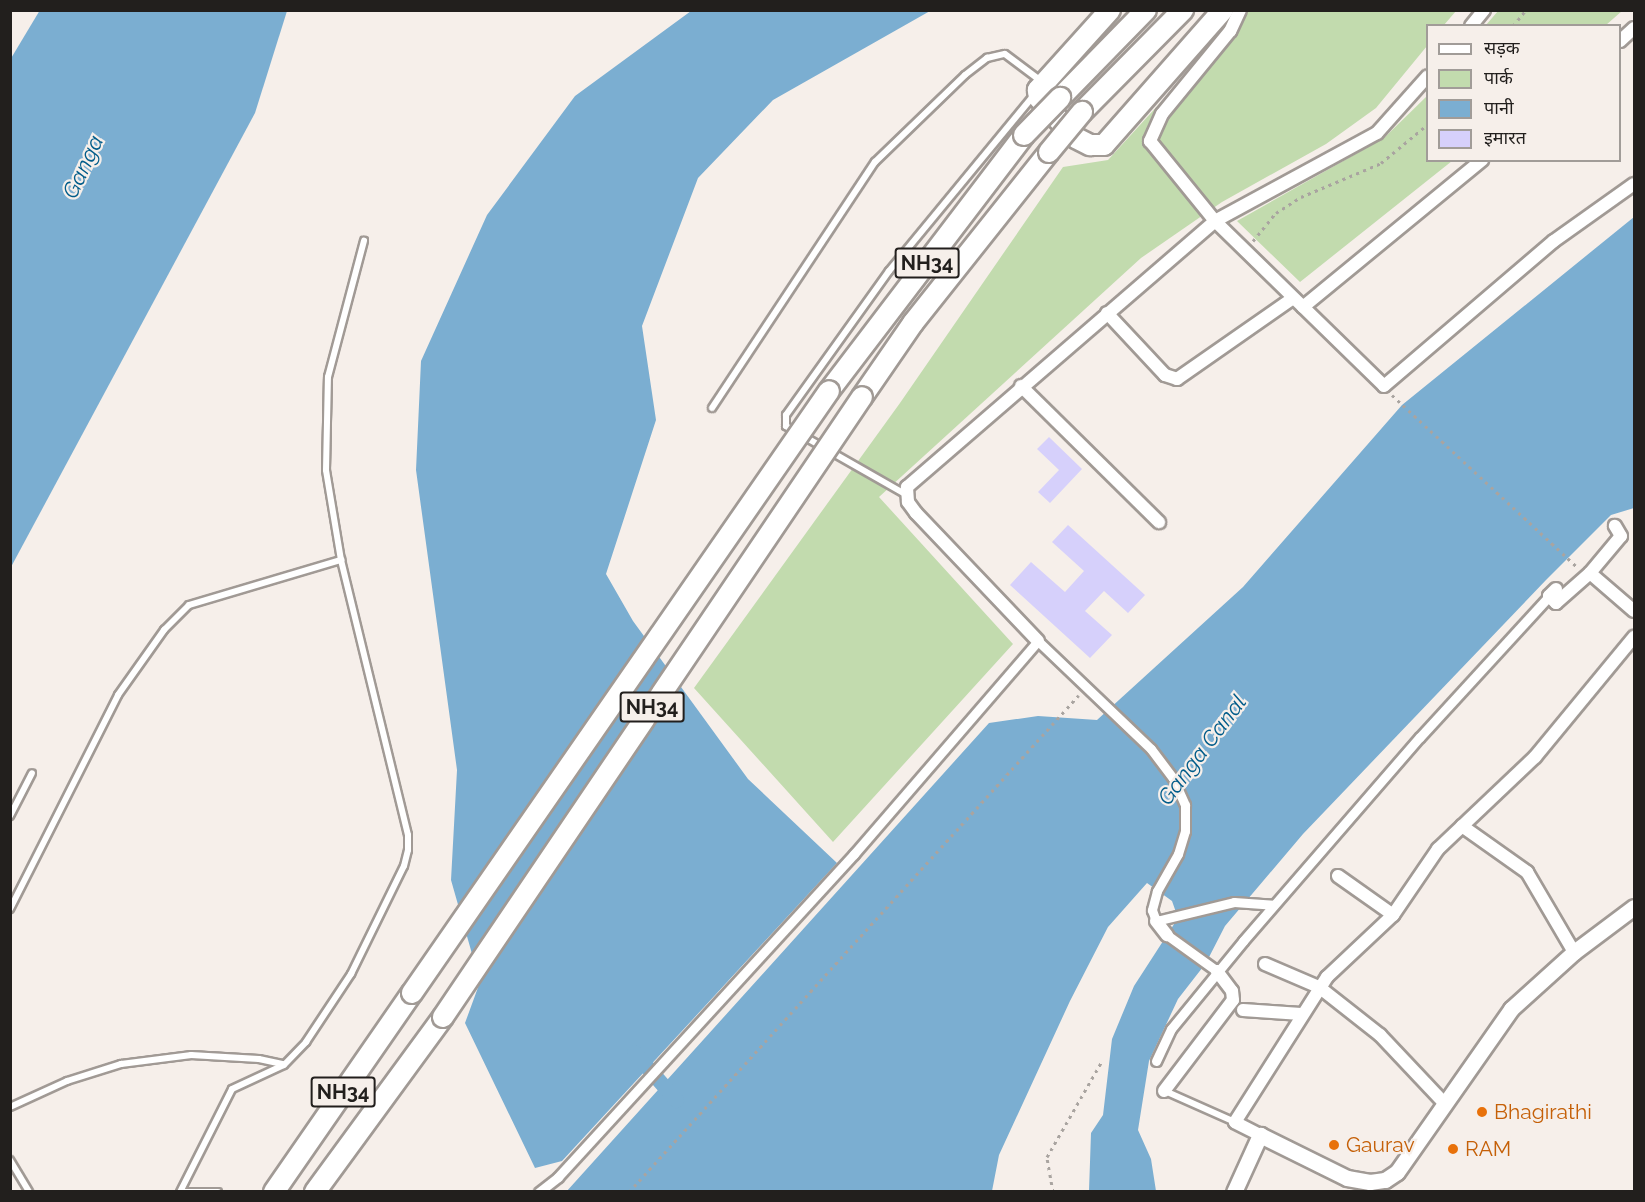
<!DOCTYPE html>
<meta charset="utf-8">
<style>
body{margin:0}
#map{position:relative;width:1645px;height:1202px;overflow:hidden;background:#f6efea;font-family:Raleway,"Noto Sans Devanagari",sans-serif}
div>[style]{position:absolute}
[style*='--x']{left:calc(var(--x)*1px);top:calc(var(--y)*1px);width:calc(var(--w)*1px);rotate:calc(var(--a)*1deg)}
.green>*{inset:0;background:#c2dbae}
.water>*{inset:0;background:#7baed1}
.canal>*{height:15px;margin:-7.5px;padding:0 7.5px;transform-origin:7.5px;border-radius:7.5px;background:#7baed1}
.building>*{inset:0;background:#d6d0fb}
.path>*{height:3px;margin-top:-1.5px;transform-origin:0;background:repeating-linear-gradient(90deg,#a9a4a0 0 3px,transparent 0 7.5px)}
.roads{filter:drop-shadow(2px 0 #a19a95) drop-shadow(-2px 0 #a19a95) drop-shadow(0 2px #a19a95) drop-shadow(0 -2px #a19a95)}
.service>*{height:6px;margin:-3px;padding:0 3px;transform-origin:3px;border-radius:3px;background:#fff}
.pedestrian>*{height:9px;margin:-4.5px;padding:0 4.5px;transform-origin:4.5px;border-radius:4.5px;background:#fff}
.minor>*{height:12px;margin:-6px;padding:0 6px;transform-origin:6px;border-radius:6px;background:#fff}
.tertiary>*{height:15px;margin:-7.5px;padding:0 7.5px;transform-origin:7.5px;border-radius:7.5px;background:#fff}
.trunk>*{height:20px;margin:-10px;padding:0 10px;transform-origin:10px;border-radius:10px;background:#fff}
.bridges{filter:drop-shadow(2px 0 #a19a95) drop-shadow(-2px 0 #a19a95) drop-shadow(0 2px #a19a95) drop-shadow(0 -2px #a19a95)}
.trunk-bridge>*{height:20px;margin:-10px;padding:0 10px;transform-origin:10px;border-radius:10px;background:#fff}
.dots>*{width:16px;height:16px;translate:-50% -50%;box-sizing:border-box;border:3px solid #f6efea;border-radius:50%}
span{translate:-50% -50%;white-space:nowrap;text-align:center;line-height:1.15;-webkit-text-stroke:4.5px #f6efea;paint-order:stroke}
.shield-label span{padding:2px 4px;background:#f6efea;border:2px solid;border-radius:4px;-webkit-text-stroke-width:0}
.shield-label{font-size:20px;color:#221f1d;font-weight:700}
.food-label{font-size:21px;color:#c56008}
.left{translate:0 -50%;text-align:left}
.water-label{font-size:22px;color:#005c8a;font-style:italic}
.frame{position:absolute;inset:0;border:12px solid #221f1d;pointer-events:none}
.legend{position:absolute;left:1426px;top:24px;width:195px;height:138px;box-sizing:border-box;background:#f6efea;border:2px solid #a19c98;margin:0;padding:8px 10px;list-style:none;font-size:18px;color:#221f1d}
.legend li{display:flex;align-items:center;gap:12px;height:30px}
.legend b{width:30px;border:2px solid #a19c98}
</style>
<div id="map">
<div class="green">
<i style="clip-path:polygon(1244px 11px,1456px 11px,1444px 25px,1428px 26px,1427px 46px,1376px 108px,1326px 144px,1222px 202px,1141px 258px,879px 497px,1013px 644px,833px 842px,694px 688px,900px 403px,1063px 167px,1108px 160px)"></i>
<i style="clip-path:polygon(1498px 11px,1498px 10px,1622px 11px,1606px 25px,1486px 25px)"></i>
<i style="clip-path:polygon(1427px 96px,1428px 160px,1452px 161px,1300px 282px,1237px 221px,1384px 138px)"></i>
</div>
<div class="water">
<i style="clip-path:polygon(40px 10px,287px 11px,255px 113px,11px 567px,10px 60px)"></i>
<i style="clip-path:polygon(691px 11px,930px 11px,773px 100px,698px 178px,642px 326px,656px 420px,606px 574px,633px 621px,748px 779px,837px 863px,562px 1161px,535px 1168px,465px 1023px,480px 982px,451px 880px,457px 770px,416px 470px,421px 361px,487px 215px,575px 96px)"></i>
<i style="clip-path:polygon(1634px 217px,1634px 508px,1611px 515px,1546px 580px,1303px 834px,1225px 926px,1206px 963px,1178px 999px,1149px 1061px,1138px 1130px,1151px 1159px,1156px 1191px,1089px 1191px,1091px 1133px,1103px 1115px,1112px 1039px,1134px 986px,1178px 918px,1172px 901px,1147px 883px,1108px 927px,1070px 1001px,999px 1155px,992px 1191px,566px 1192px,989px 723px,1038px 716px,1097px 720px,1243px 587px,1402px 405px)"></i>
</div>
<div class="canal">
<i style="--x:634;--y:1052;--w:64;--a:48.8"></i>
</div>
<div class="building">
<i style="clip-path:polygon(1049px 437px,1082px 469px,1050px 503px,1038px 492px,1059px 470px,1037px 449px)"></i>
<i style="clip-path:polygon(1068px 525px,1145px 595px,1128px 613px,1104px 591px,1085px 611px,1112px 635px,1090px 658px,1010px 585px,1031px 562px,1065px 592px,1084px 571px,1052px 542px)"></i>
</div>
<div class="path">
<i style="--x:1513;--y:26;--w:21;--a:-51"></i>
<i style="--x:1253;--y:241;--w:36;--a:-51"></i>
<i style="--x:1276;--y:213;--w:30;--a:-33"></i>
<i style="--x:1301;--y:197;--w:87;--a:-23"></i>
<i style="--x:1381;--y:163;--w:61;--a:-39.7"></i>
<i style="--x:1392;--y:395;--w:254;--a:42.9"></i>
<i style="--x:629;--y:1192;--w:670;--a:-47.84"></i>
<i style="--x:1053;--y:1192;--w:36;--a:-100"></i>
<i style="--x:1047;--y:1157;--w:111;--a:-60.2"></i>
</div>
<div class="roads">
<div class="service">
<i style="--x:712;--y:408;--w:295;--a:-56.5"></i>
<i style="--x:875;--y:162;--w:125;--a:-44"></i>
<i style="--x:965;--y:75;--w:28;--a:-38"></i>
<i style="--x:987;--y:58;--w:18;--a:-13"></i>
<i style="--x:1005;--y:54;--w:45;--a:36.9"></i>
<i style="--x:905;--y:494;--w:137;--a:-150.3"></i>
<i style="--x:786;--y:426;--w:11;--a:-90"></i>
<i style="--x:786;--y:415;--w:177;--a:-54.4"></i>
<i style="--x:889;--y:271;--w:228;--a:-50.5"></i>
<i style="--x:10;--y:816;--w:48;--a:-62.9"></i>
<i style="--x:10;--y:909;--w:240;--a:-63.2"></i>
<i style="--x:118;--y:695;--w:80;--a:-54.7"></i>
<i style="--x:164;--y:630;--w:35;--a:-45"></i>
<i style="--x:189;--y:605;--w:159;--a:-16.5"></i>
<i style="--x:1165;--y:1091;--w:77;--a:23.9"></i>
<i style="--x:10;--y:1107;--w:63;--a:-24.5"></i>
<i style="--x:67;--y:1081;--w:57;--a:-17.5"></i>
<i style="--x:121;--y:1064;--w:71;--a:-7.3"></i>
<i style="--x:191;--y:1055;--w:68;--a:3.4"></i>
<i style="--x:259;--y:1059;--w:25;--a:12"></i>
<i style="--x:10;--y:1160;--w:37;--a:59"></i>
<i style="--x:180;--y:1192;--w:115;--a:-63.2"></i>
<i style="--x:232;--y:1089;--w:57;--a:-24.8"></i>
<i style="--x:284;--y:1065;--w:32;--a:-46"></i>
<i style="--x:306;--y:1042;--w:82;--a:-56.5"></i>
<i style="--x:351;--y:974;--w:120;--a:-63.9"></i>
<i style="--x:404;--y:866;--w:16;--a:-76"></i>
<i style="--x:408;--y:850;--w:15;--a:-90"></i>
<i style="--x:408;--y:835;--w:283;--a:-103.7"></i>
<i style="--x:341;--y:560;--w:91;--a:-99.5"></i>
<i style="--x:326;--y:470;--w:93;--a:-88.8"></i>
<i style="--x:328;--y:377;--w:141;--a:-75.2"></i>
<i style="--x:183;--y:1192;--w:35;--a:0"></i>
</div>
<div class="pedestrian">
<i style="--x:1167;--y:935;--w:62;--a:35.8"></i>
<i style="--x:1156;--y:1061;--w:35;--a:-65"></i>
<i style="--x:1171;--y:1029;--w:114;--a:-50.7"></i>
<i style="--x:1243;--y:941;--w:270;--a:-49.1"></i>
<i style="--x:1420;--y:737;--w:191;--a:-47.5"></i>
<i style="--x:539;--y:1192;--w:24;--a:-38"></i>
<i style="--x:558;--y:1177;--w:438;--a:-47.5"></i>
<i style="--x:854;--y:854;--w:281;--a:-49.2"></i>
<i style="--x:1038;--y:641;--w:156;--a:43.7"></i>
<i style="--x:1151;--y:749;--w:36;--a:53"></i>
<i style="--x:1173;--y:778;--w:30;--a:66"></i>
<i style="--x:1185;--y:805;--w:26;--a:90"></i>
<i style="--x:1185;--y:831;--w:24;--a:107"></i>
<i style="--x:1178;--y:854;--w:43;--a:119.6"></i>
<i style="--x:1157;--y:891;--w:20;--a:105"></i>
<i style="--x:1152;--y:910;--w:12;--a:70"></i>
<i style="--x:1156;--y:921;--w:80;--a:-13.7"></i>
<i style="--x:1234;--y:902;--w:39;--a:4"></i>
</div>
<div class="minor">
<i style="--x:1240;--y:10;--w:23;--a:115"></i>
<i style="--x:1230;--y:31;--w:107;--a:129.3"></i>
<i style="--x:1162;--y:114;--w:30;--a:114"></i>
<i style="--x:1150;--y:141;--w:103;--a:50.9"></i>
<i style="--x:1215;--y:221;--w:236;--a:44.3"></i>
<i style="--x:1384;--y:386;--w:223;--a:-40.5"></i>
<i style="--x:1554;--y:241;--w:98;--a:-35.5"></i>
<i style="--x:1471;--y:26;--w:21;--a:-51"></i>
<i style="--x:1620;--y:41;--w:19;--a:-43"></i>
<i style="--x:1303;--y:307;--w:232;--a:-39.4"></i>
<i style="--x:1107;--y:313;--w:85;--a:46.9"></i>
<i style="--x:1165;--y:375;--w:13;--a:18"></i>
<i style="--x:1177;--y:379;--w:141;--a:-34.9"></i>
<i style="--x:1021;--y:386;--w:194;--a:44.6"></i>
<i style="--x:1590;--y:573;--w:48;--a:-50"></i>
<i style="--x:1621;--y:536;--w:12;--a:-121"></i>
<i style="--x:1556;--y:589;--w:10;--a:135"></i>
<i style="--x:1549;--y:596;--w:10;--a:45"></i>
<i style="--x:1556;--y:603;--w:45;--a:-41.4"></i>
<i style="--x:1590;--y:573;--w:58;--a:40.8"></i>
<i style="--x:1038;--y:641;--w:177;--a:-133.6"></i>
<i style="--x:916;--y:513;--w:14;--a:-126"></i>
<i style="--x:908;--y:502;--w:15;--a:-94"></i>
<i style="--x:907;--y:487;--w:407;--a:-40.8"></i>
<i style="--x:1215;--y:221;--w:184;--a:-28.5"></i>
<i style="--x:1377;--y:133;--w:76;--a:-48.2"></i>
<i style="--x:1462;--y:826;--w:80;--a:35.3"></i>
<i style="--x:1527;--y:872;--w:93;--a:59.6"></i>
<i style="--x:1338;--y:876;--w:67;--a:35.3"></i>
<i style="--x:1156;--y:921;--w:18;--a:52"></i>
<i style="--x:1265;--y:964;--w:59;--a:23.1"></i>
<i style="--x:1319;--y:987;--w:78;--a:38.2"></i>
<i style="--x:1380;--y:1035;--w:96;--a:46.7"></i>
<i style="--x:1243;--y:1010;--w:58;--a:3.9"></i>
<i style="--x:1164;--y:1091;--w:114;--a:-52.8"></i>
<i style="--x:1233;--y:1000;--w:9;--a:-96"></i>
<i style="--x:1232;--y:991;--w:25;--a:-127"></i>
<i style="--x:1260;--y:1135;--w:28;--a:-153"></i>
<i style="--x:1235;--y:1122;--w:172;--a:-57.6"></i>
<i style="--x:1327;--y:977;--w:91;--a:-43.2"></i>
<i style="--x:1393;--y:915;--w:80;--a:-55.7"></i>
<i style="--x:1438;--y:849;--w:134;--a:-43.5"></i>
<i style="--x:1535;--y:757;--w:156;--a:-50.5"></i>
</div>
<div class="tertiary">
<i style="--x:1234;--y:1192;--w:63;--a:-65.5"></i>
<i style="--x:1260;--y:1135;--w:97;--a:26.3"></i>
<i style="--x:1347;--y:1178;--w:23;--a:10"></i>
<i style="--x:1370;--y:1182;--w:15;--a:-8"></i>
<i style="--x:1385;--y:1180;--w:14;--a:-34"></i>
<i style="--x:1397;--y:1172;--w:199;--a:-55"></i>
<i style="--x:1511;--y:1009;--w:85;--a:-42.1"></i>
<i style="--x:1574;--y:952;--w:75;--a:-36.9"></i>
</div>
<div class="trunk">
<i style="--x:1110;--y:10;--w:108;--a:132"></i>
<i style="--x:1038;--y:90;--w:8;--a:83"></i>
<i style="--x:1039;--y:98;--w:23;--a:49"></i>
<i style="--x:1054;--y:115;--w:32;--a:46"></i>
<i style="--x:1076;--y:138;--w:16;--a:27"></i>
<i style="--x:1090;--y:145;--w:14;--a:0"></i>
<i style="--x:1104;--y:145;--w:180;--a:-48.6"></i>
<i style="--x:1060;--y:98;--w:123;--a:-45.7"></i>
<i style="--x:1082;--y:112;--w:144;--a:-45.3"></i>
<i style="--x:829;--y:391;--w:322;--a:-52.7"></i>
<i style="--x:862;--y:397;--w:90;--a:-55.4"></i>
<i style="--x:913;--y:323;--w:218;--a:-51.5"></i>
<i style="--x:274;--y:1192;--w:242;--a:-55.3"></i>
<i style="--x:315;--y:1192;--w:217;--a:-53.8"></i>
</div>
</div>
<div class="bridges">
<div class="trunk-bridge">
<i style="--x:1024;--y:135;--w:52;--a:-45.8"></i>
<i style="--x:1049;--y:152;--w:52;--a:-50.5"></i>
<i style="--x:412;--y:993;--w:732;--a:-55.29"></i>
<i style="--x:443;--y:1017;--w:748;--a:-55.95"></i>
</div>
</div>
<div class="dots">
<i style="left:1482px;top:1112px;background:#e8710a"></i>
<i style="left:1334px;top:1145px;background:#e8710a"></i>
<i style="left:1453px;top:1149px;background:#e8710a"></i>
</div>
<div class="shield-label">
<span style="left:927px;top:263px">NH34</span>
<span style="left:652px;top:707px">NH34</span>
<span style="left:343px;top:1092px">NH34</span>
</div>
<div class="food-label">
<span class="left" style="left:1494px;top:1112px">Bhagirathi</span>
<span class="left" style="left:1346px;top:1145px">Gaurav</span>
<span class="left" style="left:1465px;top:1149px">RAM</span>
</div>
<div class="water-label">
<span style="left:83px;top:167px;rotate:-65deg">Ganga</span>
<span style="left:1202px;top:750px;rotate:-53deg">Ganga Canal</span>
</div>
<div class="frame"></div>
<ul class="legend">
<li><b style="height:8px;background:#fff"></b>सड़क</li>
<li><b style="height:16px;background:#c2dbae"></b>पार्क</li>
<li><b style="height:16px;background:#7baed1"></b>पानी</li>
<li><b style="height:16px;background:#d6d0fb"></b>इमारत</li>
</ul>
</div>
